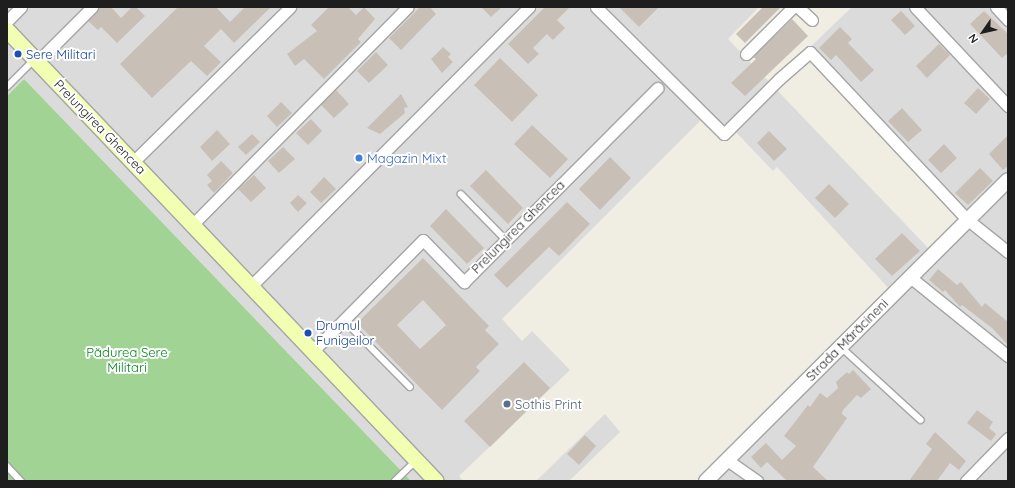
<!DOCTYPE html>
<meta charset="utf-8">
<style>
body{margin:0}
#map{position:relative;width:1015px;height:488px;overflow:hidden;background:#f0ede3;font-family:Quicksand,sans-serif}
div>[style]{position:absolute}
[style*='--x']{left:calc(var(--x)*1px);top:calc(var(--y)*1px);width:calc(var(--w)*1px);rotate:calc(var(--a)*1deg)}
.residential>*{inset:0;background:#dcdbdb}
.forest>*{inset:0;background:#a0d394}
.building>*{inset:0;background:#c8c0b6}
.roads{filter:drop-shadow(1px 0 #a5a5a5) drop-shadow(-1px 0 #a5a5a5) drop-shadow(0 1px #a5a5a5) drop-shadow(0 -1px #a5a5a5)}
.service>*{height:5.5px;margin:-2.75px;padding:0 2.75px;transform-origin:2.75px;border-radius:2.75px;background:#fff}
.minor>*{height:11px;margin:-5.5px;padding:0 5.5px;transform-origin:5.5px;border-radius:5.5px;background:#fff}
.tertiary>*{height:14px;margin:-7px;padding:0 7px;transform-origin:7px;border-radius:7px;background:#fff}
.secondary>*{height:15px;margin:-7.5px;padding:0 7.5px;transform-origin:7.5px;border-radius:7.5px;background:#f2ffb2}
.dots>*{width:11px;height:11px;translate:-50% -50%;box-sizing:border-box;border:2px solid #fff;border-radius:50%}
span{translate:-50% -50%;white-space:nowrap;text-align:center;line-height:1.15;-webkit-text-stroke:4px #fff;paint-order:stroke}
.transit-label{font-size:13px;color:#164399}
.left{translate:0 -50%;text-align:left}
.street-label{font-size:13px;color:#1e1e1e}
.shop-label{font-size:13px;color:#366cbe}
.park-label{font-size:13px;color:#02861c}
.service-label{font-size:13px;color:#4e5e75}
.frame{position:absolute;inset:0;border:8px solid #1e1e1e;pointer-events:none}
.north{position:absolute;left:963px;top:12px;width:40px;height:40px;-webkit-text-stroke:3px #fff;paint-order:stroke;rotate:236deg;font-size:11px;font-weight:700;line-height:16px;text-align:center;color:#1e1e1e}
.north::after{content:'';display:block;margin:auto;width:14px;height:18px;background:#1e1e1e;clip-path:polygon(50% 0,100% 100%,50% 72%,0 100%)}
</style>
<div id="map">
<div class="residential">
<i style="clip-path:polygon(7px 7px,759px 7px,728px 39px,931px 251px,962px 220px,804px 53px,852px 7px,1003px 7px,1008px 12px,1008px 481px,699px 481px,892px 292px,777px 167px,773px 171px,731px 127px,725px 137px,704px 117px,502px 319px,522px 341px,532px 331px,570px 370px,459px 476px,463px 481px,411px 481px,24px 79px,7px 96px)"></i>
<i style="clip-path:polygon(605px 414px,620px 432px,569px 481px,536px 481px)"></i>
</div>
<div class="forest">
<i style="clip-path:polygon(24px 79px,411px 481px,7px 481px,7px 96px)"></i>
</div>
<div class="building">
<i style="clip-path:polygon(100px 7px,111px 7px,121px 18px,132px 7px,136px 7px,145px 16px,117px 43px,101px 27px,98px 30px,88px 21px)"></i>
<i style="clip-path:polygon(178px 7px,216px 7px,230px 22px,245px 7px,271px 7px,234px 43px,221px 29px,204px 46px,221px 62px,207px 76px,191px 61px,152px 98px,120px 64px)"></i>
<i style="clip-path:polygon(329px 7px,348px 7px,356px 15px,364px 7px,375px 19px,358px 39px,361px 42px,324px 79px,304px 59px,295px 66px,287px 54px,317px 31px,311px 25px)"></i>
<i style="clip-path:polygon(420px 7px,430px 7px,436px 14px,401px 50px,389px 38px)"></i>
<i style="clip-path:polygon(481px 7px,502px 7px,491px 17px)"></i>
<i style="clip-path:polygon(545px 7px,570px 7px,557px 20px,565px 28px,553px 40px,547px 34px,533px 48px,539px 54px,528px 64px,508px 44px)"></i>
<i style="clip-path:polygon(619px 7px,659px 7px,639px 27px)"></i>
<i style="clip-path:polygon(763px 7px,781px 7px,745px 43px,736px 34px)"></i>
<i style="clip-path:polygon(901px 11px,915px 26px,905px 35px,891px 20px)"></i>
<i style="clip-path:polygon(984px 11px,1008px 34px,1008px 53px,1002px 58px,970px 24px)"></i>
<i style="clip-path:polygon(792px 19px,808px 36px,745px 96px,731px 83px,756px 59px,753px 57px)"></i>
<i style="clip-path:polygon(840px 27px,852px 39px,848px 43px,874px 70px,861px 82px,836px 55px,831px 60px,819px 48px)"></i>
<i style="clip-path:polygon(939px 44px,950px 55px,927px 78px,916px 66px)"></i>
<i style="clip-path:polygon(443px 47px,451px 54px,448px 57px,453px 62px,442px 73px,431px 59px)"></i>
<i style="clip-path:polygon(376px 52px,388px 65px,369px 83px,357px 71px)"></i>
<i style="clip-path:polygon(500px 58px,538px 95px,512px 122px,474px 85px)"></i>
<i style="clip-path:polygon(978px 88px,990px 99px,976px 114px,964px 103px)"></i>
<i style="clip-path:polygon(336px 90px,349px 104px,334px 118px,321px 105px)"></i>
<i style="clip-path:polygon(401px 94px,408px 107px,404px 108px,405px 113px,380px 134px,367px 128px)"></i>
<i style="clip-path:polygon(281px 102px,292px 113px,277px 127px,267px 116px)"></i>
<i style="clip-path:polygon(902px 108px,922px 130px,908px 142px,888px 121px)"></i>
<i style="clip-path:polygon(311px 119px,322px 131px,308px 145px,296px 133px)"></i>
<i style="clip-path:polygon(532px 125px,568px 159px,550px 178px,514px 144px)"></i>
<i style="clip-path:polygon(217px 130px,230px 144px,212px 161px,200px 147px)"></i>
<i style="clip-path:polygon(769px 131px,787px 149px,774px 161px,757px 143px)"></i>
<i style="clip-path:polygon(252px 134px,260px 142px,246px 155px,238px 147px)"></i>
<i style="clip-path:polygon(1008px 135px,1008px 166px,1003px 170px,989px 154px)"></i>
<i style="clip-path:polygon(944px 144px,957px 158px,941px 173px,928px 160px)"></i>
<i style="clip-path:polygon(283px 147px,295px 159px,279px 173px,268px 161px)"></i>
<i style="clip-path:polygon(610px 157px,631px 178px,600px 210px,579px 189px)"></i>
<i style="clip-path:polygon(221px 161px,233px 173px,214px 193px,207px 185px,212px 181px,207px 175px)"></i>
<i style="clip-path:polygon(980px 168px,993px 181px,968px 205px,955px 193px)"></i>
<i style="clip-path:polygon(486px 170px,523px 208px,508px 224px,470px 186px)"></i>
<i style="clip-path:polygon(254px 175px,266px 188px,251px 202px,238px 189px)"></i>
<i style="clip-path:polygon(324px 177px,336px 189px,321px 203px,310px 192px)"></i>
<i style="clip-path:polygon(829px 184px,849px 204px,835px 218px,815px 198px)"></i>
<i style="clip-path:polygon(298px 195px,307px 203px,298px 212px,290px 203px)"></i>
<i style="clip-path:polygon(567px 202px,590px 224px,559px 256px,549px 247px,507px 288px,494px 275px)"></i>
<i style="clip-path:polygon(446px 209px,484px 248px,467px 264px,430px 226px)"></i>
<i style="clip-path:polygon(902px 233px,920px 251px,892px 276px,875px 259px)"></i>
<i style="clip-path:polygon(evenodd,423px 258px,489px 326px,485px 330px,499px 344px,476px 367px,480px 371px,442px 410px,357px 323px,423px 258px,423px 300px,446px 325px,420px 349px,397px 325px,423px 300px)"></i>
<i style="clip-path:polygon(938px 269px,957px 285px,961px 282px,982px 307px,985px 303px,1008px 322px,1008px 345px,992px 328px,962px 305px,960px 307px,945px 290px,943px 292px,929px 280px)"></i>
<i style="clip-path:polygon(524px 362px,550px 388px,490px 447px,464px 421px)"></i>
<i style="clip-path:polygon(853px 370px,871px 389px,861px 398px,857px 395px,843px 410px,842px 414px,847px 418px,813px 467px,828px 481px,787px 481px,767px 462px,761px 468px,751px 457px,766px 443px,782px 460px,796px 446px,784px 436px,808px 405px,810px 407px,820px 393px,827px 398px,838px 388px,836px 382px,847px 372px,849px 374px)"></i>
<i style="clip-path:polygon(977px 410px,993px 422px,989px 428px,996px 434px,991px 441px,967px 423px)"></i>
<i style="clip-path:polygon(935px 432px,966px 461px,959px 470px,950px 463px,937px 481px,909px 481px,932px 449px,926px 444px)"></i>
<i style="clip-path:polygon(585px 435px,596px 446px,579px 465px,567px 454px)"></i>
</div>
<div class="roads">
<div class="service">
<i style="--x:7;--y:87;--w:38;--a:-45"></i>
<i style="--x:461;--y:194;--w:64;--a:45.6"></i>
<i style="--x:344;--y:320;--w:94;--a:45.4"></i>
<i style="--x:841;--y:347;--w:108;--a:42.4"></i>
<i style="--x:7;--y:466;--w:21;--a:47"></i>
<i style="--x:395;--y:481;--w:29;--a:-44"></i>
</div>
<div class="minor">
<i style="--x:596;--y:7;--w:180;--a:44.8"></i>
<i style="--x:724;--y:134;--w:78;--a:-45"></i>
<i style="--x:779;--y:79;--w:41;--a:-41.1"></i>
<i style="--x:810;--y:52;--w:231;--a:46.8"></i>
<i style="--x:968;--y:220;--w:51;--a:38.7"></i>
<i style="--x:798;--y:7;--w:19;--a:43"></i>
<i style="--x:915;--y:7;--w:136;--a:46.8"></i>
<i style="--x:996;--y:7;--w:18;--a:47"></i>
<i style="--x:7;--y:21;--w:20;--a:-45"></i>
<i style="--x:746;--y:54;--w:66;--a:-45"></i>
<i style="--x:37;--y:62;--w:78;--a:-45"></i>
<i style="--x:133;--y:162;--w:221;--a:-44.6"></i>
<i style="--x:193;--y:224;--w:305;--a:-45.3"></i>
<i style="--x:910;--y:277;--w:126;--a:38.9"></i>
<i style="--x:251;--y:286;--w:394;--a:-45.1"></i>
<i style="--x:313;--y:351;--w:156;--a:-45.3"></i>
<i style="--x:423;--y:240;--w:59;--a:45.7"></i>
<i style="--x:464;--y:282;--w:274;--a:-45.1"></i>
<i style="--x:727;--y:460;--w:37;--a:35"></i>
<i style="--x:966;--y:481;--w:60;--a:-45.7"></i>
</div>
<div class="tertiary">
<i style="--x:706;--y:481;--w:426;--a:-44.9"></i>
</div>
<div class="secondary">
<i style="--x:7;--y:30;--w:622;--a:46.43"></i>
</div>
</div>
<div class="dots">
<i style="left:18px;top:54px;background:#1a4fb4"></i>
<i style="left:359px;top:158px;background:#3f7fe0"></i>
<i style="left:308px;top:333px;background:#1a4fb4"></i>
<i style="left:507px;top:404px;background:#5c6f8a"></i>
</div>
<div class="transit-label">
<span class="left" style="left:26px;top:54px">Sere Militari</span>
<span class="left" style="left:316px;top:333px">Drumul<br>Funigeilor</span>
</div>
<div class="street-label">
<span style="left:100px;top:127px;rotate:46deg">Prelungirea Ghencea</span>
<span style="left:518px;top:227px;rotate:-45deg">Prelungirea Ghencea</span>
<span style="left:847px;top:340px;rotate:-45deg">Strada Mărăcineni</span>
</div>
<div class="shop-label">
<span class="left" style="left:367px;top:158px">Magazin Mixt</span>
</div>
<div class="park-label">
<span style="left:127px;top:360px">Pădurea Sere<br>Militari</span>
</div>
<div class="service-label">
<span class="left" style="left:515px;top:404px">Sothis Print</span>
</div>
<div class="frame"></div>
<div class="north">N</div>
</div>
